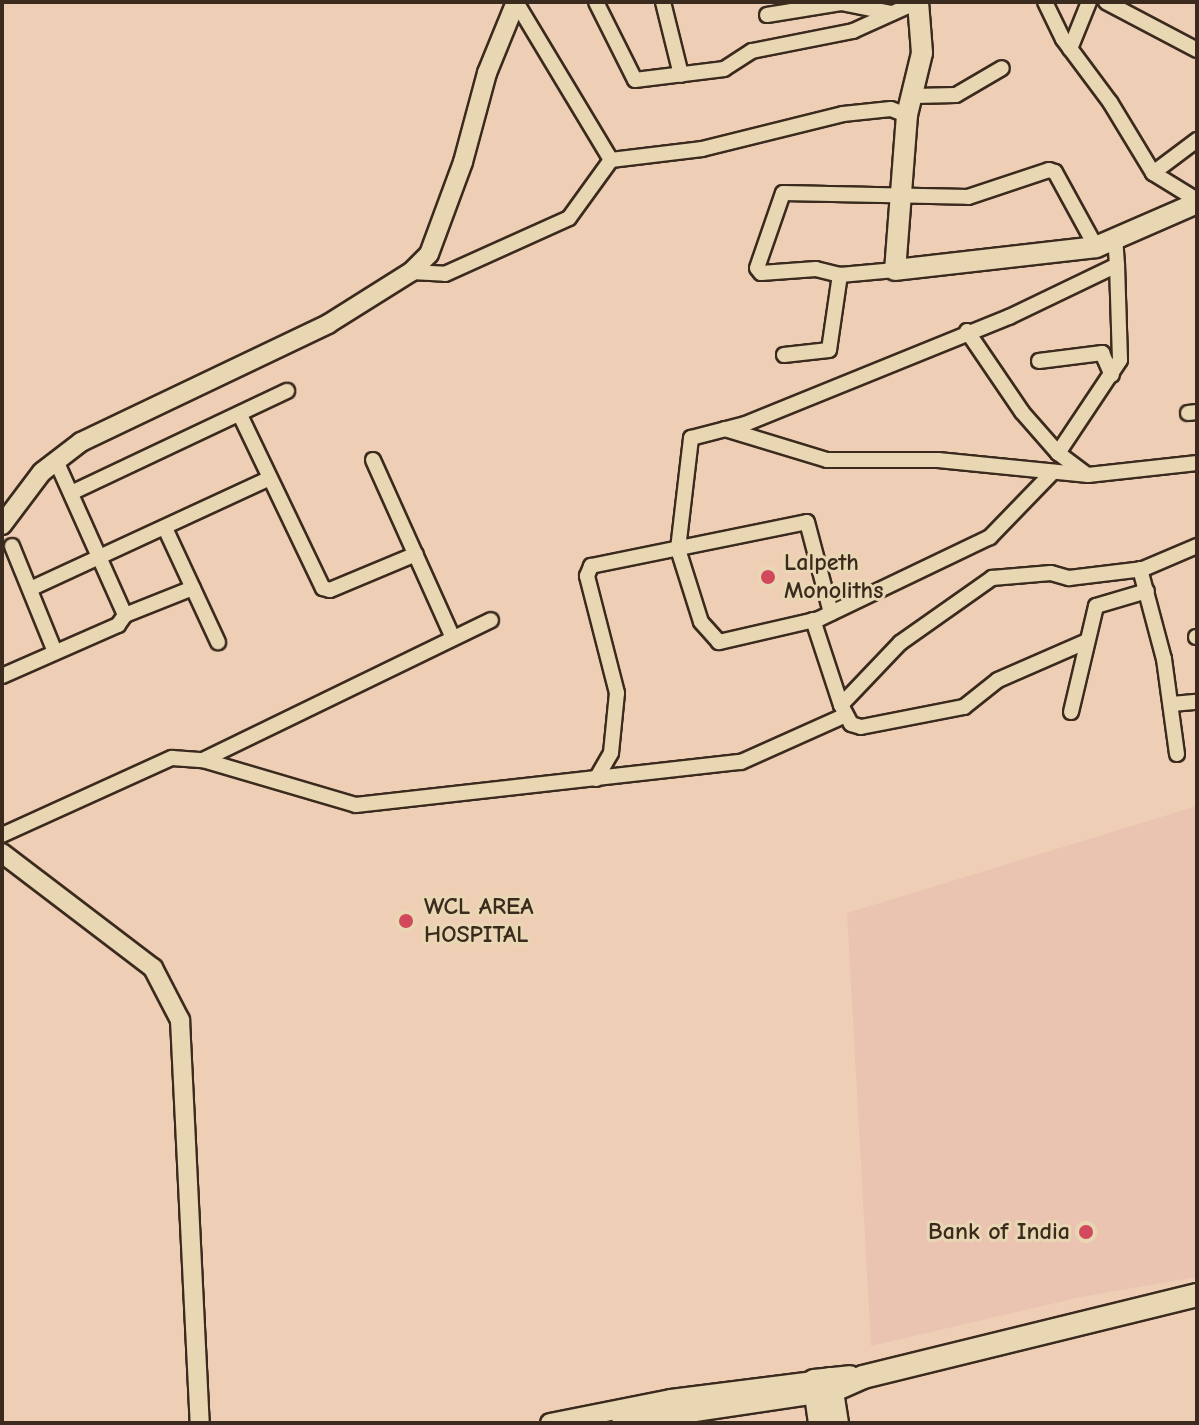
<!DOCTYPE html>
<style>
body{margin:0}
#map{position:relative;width:1199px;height:1425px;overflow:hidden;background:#eecfb6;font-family:"Comic Neue",sans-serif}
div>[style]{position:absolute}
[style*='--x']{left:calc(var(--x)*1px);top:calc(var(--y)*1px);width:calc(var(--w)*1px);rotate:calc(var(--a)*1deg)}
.built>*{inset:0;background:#eac4b1}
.roads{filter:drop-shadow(2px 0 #3b2a1e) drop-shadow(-2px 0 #3b2a1e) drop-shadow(0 2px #3b2a1e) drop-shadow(0 -2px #3b2a1e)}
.minor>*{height:14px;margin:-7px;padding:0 7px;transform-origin:7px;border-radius:7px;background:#e9d7b4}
.tertiary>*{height:18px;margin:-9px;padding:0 9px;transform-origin:9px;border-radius:9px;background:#e9d7b4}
.secondary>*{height:20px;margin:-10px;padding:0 10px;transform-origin:10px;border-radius:10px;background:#e9d7b4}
.primary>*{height:22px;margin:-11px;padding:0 11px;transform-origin:11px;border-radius:11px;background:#e9d7b4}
.dots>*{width:22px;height:22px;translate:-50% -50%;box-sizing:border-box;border:4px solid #e9d7b4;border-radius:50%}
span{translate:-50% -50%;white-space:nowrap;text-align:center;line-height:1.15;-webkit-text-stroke:6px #e9d7b4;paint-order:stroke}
.poi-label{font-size:24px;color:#3b2a1e;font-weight:700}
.left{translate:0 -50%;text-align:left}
.right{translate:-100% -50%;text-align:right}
.frame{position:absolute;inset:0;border:4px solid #3b2a1e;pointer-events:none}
</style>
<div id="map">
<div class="built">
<i style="clip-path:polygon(1197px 806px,1197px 1277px,1081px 1297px,871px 1346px,847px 913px)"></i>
</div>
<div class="roads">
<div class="minor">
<i style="--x:596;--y:2;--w:87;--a:63.4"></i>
<i style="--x:635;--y:80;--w:90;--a:-7"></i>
<i style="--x:724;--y:69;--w:33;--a:-33"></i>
<i style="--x:752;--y:51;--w:103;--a:-11.2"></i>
<i style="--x:853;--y:31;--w:70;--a:-24.4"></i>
<i style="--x:663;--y:2;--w:75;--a:76.1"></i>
<i style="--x:1045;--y:2;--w:41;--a:64.1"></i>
<i style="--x:1063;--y:39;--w:79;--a:53.3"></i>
<i style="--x:1110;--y:102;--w:83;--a:58.8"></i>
<i style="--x:1153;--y:173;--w:52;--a:31.5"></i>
<i style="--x:1106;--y:2;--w:103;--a:27.8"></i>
<i style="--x:767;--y:15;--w:75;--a:-9.2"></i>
<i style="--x:841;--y:3;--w:52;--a:11.1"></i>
<i style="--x:1070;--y:49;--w:51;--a:-68"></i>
<i style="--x:914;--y:96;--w:42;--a:-1.4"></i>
<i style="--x:956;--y:95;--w:53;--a:-30.4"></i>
<i style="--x:611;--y:160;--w:92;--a:-6.9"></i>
<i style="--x:702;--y:149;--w:145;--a:-13.9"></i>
<i style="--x:843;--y:114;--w:48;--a:-5.9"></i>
<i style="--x:891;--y:109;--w:17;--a:21"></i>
<i style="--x:1153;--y:173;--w:55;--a:-36.9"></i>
<i style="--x:895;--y:270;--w:55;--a:174.8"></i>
<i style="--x:840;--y:275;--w:25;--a:-166"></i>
<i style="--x:816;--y:269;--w:55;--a:175.8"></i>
<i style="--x:761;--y:273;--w:6;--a:-129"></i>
<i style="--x:757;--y:268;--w:79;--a:-70.9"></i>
<i style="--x:783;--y:193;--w:185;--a:1.2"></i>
<i style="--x:968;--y:197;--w:85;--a:-18.4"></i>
<i style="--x:1049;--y:170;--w:6;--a:18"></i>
<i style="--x:1055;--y:172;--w:85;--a:61.3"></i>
<i style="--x:411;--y:272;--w:34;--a:3"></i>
<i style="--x:445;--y:274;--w:136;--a:-24.3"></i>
<i style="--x:569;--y:218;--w:72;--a:-54.1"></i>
<i style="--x:611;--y:160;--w:184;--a:-121"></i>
<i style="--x:967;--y:331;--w:98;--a:55.8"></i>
<i style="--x:1022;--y:412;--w:55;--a:48.7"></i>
<i style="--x:1058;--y:453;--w:35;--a:37"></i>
<i style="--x:784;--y:355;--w:45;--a:-6.3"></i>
<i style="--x:829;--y:350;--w:76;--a:-81.7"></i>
<i style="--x:1039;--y:361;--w:64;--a:-7.2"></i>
<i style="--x:1102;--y:353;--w:24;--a:66"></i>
<i style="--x:1188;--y:413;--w:9;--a:-6"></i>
<i style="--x:240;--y:415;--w:192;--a:64.4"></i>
<i style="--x:323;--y:588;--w:7;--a:16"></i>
<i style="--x:330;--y:590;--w:93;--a:-22.7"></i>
<i style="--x:725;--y:429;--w:107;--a:16.9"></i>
<i style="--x:827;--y:460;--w:111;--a:0"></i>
<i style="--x:938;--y:460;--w:151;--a:5.7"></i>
<i style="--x:1088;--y:475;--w:110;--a:-6.3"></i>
<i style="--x:1058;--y:453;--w:112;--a:-56.3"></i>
<i style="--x:1120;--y:360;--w:95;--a:-91.8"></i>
<i style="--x:373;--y:460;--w:195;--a:65.8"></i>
<i style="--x:1053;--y:472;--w:91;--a:134.1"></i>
<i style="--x:990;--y:537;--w:190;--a:154.4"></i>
<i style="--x:819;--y:619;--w:103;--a:167"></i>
<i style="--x:719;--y:642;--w:27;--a:-132"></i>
<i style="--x:701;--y:622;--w:77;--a:-107.5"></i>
<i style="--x:678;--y:549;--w:112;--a:-83.3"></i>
<i style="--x:691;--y:438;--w:56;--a:-14.5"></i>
<i style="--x:745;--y:424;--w:285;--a:-22.1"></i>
<i style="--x:1009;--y:317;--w:120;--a:-25.7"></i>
<i style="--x:1117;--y:265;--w:26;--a:-94"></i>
<i style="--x:71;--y:493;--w:239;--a:-25.3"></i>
<i style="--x:165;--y:528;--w:126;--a:65.1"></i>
<i style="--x:12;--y:546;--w:114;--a:67.9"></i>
<i style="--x:1140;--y:569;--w:93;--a:75.1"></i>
<i style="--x:1164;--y:659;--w:96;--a:82.2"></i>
<i style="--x:30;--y:589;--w:264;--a:-24.8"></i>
<i style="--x:125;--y:615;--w:73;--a:-21.7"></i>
<i style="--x:813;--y:620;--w:89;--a:71.8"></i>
<i style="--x:841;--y:705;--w:21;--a:62"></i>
<i style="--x:851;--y:724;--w:10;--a:17"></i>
<i style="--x:861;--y:727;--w:105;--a:-11"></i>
<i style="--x:964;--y:707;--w:43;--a:-38.5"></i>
<i style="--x:998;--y:680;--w:95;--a:-23.6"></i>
<i style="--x:1196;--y:637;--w:1;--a:0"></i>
<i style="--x:2;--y:676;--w:127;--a:-23.7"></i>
<i style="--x:118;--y:625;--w:12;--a:-55"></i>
<i style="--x:125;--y:615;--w:169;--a:-114.1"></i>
<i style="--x:1172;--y:704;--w:25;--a:-5"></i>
<i style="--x:841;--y:705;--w:86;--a:-46.4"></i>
<i style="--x:900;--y:643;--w:113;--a:-35.2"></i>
<i style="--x:992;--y:578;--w:59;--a:-4.8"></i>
<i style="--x:1051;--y:573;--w:19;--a:16"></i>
<i style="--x:1069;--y:578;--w:75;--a:-6.9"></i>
<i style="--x:1143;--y:569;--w:59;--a:-23.1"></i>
<i style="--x:1071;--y:712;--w:109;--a:-76.7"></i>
<i style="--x:1096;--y:606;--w:53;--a:-16.4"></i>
<i style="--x:203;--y:760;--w:320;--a:-25.9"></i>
<i style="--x:596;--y:779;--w:30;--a:-60"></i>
<i style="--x:611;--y:753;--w:60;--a:-84.3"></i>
<i style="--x:617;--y:693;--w:121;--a:-104.4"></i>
<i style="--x:587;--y:576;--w:11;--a:-68"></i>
<i style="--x:591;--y:566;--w:220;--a:-11.5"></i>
<i style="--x:807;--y:522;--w:94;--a:75.2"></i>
<i style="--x:2;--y:835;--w:187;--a:-24.4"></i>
<i style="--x:172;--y:758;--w:31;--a:4"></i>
<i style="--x:203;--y:760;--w:159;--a:16.4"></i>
<i style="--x:356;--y:805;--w:387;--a:-6.4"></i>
<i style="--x:741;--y:762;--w:115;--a:-24.1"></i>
</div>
<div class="tertiary">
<i style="--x:2;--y:525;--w:66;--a:-53"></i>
<i style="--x:42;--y:472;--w:49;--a:-37.6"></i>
<i style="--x:81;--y:442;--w:274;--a:-25.5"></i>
<i style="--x:328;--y:324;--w:98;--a:-32.1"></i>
<i style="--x:411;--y:272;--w:25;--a:-45"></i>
<i style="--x:429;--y:254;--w:98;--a:-69.7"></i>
<i style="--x:463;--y:162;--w:92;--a:-74.9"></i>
<i style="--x:487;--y:73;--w:77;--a:-67.8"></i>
<i style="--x:2;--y:853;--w:190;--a:37.3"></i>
<i style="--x:153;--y:968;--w:59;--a:62.6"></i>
<i style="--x:180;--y:1020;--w:403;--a:87.2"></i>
<i style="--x:550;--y:1423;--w:123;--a:-11.2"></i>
<i style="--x:671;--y:1399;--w:144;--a:-7.2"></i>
<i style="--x:621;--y:1423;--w:211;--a:-8.4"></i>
</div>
<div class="secondary">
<i style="--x:918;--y:2;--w:51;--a:85.5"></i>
<i style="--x:922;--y:53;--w:64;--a:103.6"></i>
<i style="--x:907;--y:115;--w:155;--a:94.4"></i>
<i style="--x:895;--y:270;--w:202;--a:-6.5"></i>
<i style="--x:1096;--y:247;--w:110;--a:-23.5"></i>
</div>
<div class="primary">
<i style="--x:830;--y:1379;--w:45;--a:81"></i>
<i style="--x:832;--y:1391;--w:34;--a:-24"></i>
<i style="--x:863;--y:1377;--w:344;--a:-13.8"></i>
<i style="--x:820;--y:1423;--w:42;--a:-98.1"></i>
<i style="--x:814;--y:1381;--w:36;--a:-6"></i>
</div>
</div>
<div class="dots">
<i style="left:768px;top:577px;background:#d1495b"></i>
<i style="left:406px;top:921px;background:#d1495b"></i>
<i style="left:1086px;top:1232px;background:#d1495b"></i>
</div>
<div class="poi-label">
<span class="left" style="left:784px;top:577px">Lalpeth<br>Monoliths</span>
<span class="left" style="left:424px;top:921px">WCL AREA<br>HOSPITAL</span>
<span class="right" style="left:1070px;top:1232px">Bank of India</span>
</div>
<div class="frame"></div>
</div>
